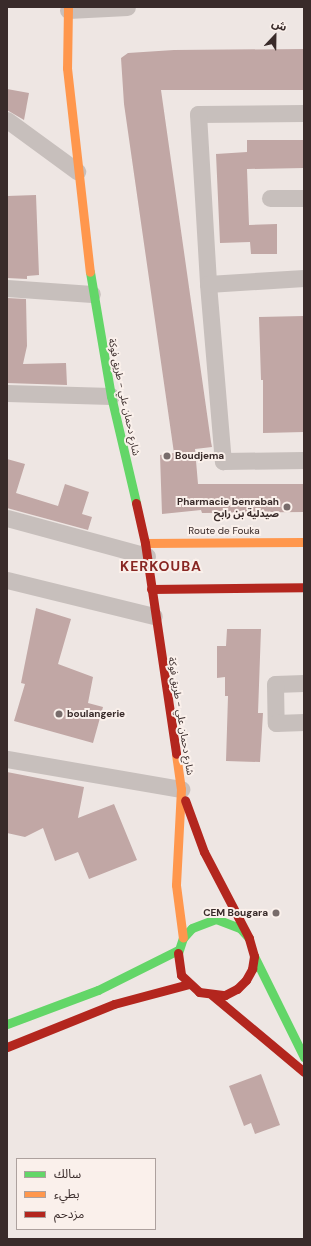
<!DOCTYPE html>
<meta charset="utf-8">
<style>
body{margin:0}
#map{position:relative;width:311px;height:1246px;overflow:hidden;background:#eee6e3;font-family:"DM Sans","Noto Sans Arabic",sans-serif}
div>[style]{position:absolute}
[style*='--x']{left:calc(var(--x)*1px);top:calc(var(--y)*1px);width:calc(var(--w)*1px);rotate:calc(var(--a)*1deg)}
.building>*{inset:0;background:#c1a7a5}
.street>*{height:17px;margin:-8.5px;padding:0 8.5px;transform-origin:8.5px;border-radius:8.5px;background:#c7bfbc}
.fast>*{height:9px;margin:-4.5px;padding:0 4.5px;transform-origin:4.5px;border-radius:4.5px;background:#63d668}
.slow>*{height:9px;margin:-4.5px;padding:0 4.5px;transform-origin:4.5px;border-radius:4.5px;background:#ff974d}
.jam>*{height:9px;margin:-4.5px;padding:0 4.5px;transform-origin:4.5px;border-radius:4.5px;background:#b3261e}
.dots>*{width:11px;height:11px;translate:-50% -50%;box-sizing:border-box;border:2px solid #faf0eb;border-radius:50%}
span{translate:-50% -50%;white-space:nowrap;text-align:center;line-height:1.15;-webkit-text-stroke:4px #faf0eb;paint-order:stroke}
.street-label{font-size:10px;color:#392b2a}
.poi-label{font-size:10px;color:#392b2a;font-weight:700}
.left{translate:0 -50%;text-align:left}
.right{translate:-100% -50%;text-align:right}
.district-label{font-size:14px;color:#882622;font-weight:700;letter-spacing:1px}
.frame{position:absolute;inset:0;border:8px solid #392b2a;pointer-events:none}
.legend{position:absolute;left:16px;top:1158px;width:140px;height:72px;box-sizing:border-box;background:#faf0eb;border:1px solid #ada19e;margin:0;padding:5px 7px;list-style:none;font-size:12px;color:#392b2a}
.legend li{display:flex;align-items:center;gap:8px;height:20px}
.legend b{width:20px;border:1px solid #ada19e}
.north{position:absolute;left:255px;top:16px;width:40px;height:40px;-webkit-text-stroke:3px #faf0eb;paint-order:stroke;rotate:22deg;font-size:11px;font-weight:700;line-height:16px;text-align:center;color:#392b2a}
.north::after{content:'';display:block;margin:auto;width:14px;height:18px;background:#392b2a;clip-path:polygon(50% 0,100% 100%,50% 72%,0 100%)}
</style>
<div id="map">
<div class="building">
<i style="clip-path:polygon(304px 49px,304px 90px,161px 90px,211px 442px,212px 447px,195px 449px,198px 484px,304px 484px,304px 512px,202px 513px,201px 510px,162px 514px,160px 455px,174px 453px,124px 104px,121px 58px,128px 53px,174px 50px)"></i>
<i style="clip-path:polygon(7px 89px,29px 93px,24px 120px,7px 110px)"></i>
<i style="clip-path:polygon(247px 140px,304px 140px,304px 168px,247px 169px,249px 225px,277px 224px,277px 254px,251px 254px,250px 242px,220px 243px,216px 154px,247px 152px)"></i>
<i style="clip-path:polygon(36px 195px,39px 275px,27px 276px,27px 279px,7px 278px,7px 196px)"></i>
<i style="clip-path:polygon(7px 298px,26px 299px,27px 346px,23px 364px,66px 363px,67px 385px,7px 383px)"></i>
<i style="clip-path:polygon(304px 316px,304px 432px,263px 433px,263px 380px,261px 380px,259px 317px)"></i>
<i style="clip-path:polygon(7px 459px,25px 464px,16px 493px,58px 506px,65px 484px,89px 492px,82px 514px,92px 517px,88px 530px,7px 508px)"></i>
<i style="clip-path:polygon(36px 608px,71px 619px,58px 664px,93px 677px,88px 703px,103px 707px,93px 743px,14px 721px,25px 684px,21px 683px)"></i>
<i style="clip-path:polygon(227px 629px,261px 629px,258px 713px,263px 713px,260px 762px,226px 761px,228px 696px,225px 696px,225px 677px,217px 678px,217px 646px,226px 646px)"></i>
<i style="clip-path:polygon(7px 772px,84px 787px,78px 818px,114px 804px,137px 860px,89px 879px,78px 852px,55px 861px,43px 828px,25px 837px,7px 833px)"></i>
<i style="clip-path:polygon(261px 1074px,280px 1125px,255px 1134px,251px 1123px,244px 1126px,229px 1086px)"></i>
</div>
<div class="street">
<i style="--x:68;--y:10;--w:59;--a:-2.9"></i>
<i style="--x:304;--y:113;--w:106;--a:179.5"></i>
<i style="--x:198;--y:114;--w:170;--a:86.6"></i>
<i style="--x:208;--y:284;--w:178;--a:85.2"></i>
<i style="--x:223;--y:461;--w:81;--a:-0.7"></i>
<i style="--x:7;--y:120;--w:87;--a:36.1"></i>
<i style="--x:270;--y:198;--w:34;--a:0"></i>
<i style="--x:208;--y:284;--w:96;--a:-3.6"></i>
<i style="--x:7;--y:288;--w:85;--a:4"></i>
<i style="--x:7;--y:393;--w:104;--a:1.7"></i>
<i style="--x:7;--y:518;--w:145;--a:15.2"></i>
<i style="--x:7;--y:580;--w:151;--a:13.8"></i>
<i style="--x:304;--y:683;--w:29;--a:178"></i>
<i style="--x:275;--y:684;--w:39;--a:89"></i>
<i style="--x:276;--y:723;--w:28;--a:-2"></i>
<i style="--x:7;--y:759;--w:177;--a:9.8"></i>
</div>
<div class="fast">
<i style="--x:90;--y:272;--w:126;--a:80.4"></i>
<i style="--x:111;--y:396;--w:110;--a:76.8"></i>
<i style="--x:178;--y:953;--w:16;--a:-72"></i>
<i style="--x:183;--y:938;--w:13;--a:-48"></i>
<i style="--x:192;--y:928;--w:26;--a:-21"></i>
<i style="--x:216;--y:919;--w:26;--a:21"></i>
<i style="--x:240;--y:928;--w:13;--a:48"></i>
<i style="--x:254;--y:956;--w:113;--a:63.7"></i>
<i style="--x:7;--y:1024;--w:97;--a:-20.5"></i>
<i style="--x:98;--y:990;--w:89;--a:-26.6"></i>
</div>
<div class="slow">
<i style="--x:68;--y:7;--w:61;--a:90.9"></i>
<i style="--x:67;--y:68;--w:205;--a:83.6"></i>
<i style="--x:145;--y:543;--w:159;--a:-0.4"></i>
<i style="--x:176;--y:754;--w:35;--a:82"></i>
<i style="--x:181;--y:789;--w:96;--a:93"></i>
<i style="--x:176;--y:885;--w:53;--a:82.5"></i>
</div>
<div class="jam">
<i style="--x:136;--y:503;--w:41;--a:77.3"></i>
<i style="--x:145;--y:543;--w:213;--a:81.6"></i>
<i style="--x:151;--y:589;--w:153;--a:-0.7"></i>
<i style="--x:178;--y:953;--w:22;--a:82"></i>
<i style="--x:181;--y:975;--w:25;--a:43"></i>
<i style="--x:199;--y:992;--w:26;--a:7"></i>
<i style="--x:225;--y:995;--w:13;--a:-27"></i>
<i style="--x:237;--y:989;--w:13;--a:-45"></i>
<i style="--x:246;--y:980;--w:13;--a:-61"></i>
<i style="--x:252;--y:969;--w:13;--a:-81"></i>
<i style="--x:254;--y:956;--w:19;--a:-106"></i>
<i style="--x:249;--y:938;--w:97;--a:-117.6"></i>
<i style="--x:204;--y:852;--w:55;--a:-110.1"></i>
<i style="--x:212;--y:995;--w:120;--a:39.9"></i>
<i style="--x:7;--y:1047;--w:115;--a:-21.9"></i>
<i style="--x:114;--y:1004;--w:78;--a:-14.9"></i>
</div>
<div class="dots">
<i style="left:167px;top:456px;background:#786c6b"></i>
<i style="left:287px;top:507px;background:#786c6b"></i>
<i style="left:59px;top:714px;background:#786c6b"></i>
<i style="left:276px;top:913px;background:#786c6b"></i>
</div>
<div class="street-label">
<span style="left:124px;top:397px;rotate:78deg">شارع دحمان علي - طريق فوكة</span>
<span style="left:224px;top:531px">Route de Fouka</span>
<span style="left:181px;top:716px;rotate:81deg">شارع دحمان علي - طريق فوكة</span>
</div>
<div class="poi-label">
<span class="left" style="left:175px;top:456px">Boudjema</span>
<span class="right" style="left:279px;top:507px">Pharmacie benrabah<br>صيدلية بن رابح</span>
<span class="left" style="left:67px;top:714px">boulangerie</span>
<span class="right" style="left:268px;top:913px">CEM Bougara</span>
</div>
<div class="district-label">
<span style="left:161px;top:566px">KERKOUBA</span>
</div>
<div class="frame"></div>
<ul class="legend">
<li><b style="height:5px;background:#63d668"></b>سالك</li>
<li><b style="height:5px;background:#ff974d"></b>بطيء</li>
<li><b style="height:5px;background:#b3261e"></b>مزدحم</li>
</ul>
<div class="north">ش</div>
</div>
